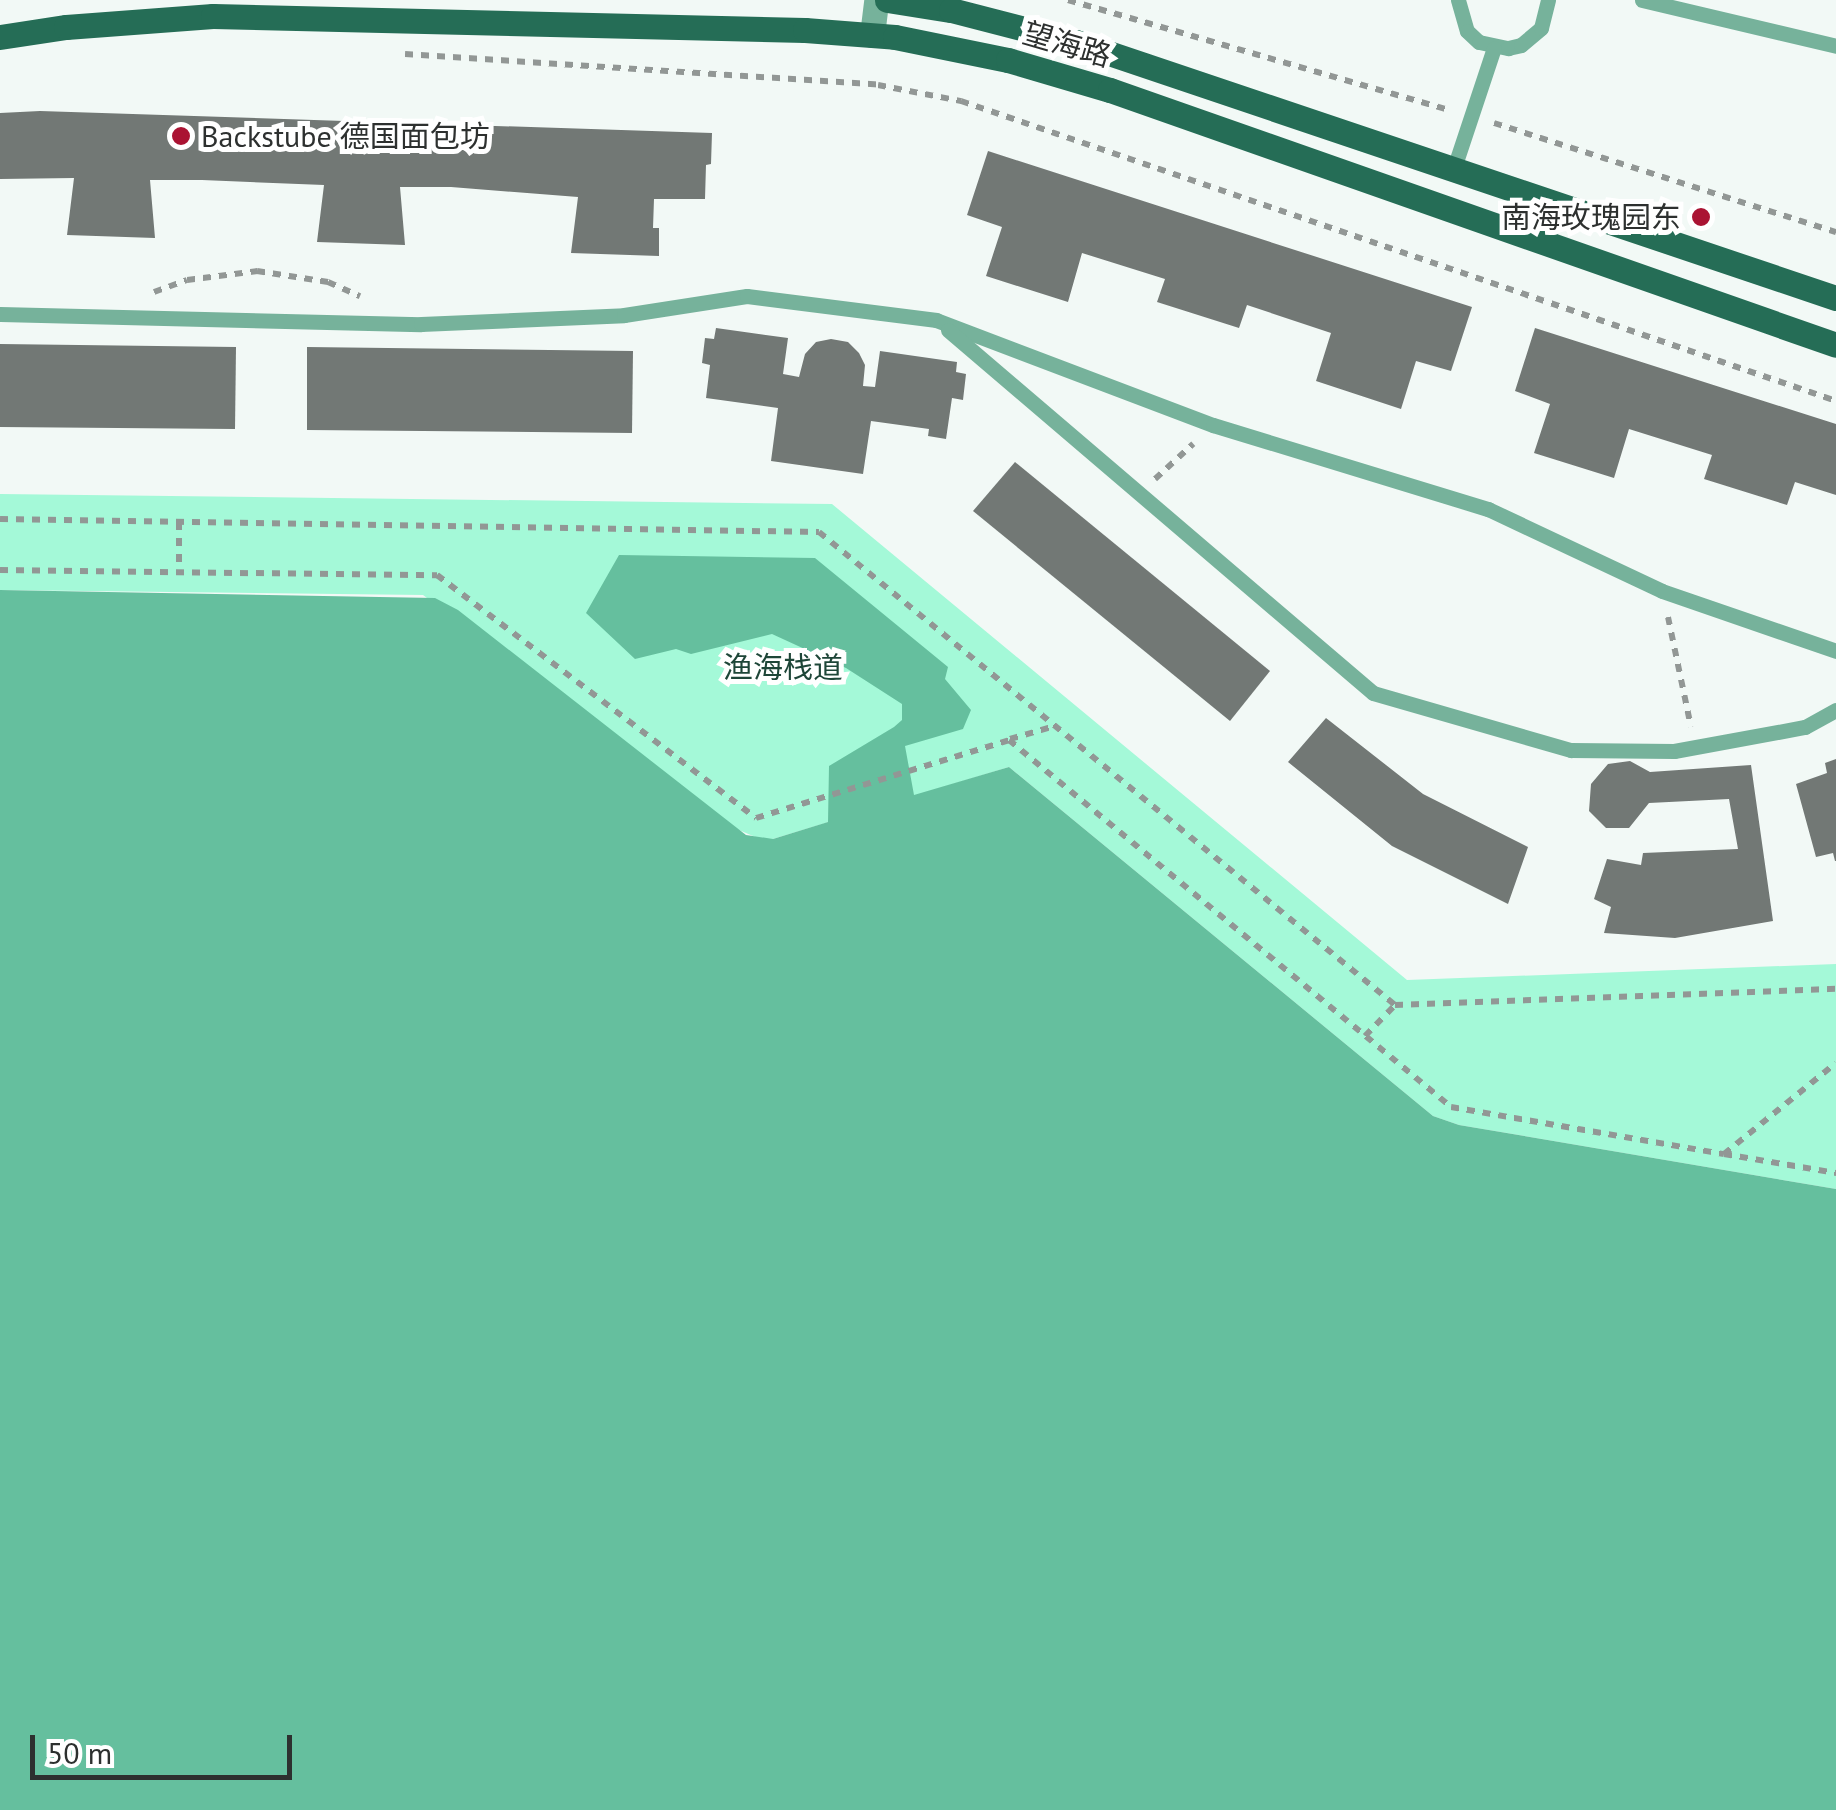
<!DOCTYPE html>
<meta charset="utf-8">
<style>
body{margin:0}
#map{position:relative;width:1836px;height:1810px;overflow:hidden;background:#f2f9f6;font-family:"PT Sans","Noto Sans SC",sans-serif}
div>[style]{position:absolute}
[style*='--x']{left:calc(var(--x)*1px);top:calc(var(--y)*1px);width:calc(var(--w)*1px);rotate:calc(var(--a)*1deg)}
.green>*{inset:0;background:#a4f9d8}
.water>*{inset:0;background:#65bf9e}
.building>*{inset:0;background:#727875}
.path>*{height:6px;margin-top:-3px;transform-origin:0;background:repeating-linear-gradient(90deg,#929795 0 8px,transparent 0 16px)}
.service>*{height:15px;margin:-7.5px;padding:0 7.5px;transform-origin:7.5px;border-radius:7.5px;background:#76b29b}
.tertiary>*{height:25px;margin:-12.5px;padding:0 12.5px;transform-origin:12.5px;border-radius:12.5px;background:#76b29b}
.primary>*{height:25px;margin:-12.5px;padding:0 12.5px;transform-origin:12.5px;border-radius:12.5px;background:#256d56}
.dots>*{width:28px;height:28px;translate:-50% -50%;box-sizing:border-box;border:5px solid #fff;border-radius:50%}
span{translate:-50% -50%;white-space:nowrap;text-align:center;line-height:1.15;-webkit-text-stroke:10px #fff;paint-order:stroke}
.street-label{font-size:30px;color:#2d302f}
.poi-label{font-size:30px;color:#2d302f}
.left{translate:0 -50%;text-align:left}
.right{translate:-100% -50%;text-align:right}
.park-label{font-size:30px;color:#1e4638}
.scale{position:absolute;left:30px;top:1735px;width:262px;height:45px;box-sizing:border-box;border:5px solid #2d302f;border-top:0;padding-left:12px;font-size:30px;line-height:35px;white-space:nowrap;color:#2d302f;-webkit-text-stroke:8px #fff;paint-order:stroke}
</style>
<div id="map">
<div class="green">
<i style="clip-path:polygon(0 494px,832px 504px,1407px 980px,1836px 964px,1836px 1189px,1459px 1125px,1433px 1116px,1009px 767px,773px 839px,760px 839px,732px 827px,423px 595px,0 590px)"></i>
</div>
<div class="water">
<i style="clip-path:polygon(619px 555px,815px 558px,948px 667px,945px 679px,971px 710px,963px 729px,905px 746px,914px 795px,1009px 767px,1433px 1116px,1459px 1125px,1836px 1189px,1836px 1810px,0 1810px,0 590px,435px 598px,458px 610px,746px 835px,773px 839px,828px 822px,829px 766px,894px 727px,902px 720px,902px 704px,846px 668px,772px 634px,691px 654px,676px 649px,635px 659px,586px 613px)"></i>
</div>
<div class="building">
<i style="clip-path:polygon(40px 111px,712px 133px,711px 164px,706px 165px,705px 199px,654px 199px,653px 228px,659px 228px,659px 256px,571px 253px,578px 197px,451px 187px,400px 187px,405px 245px,317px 242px,324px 185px,202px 180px,150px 180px,155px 238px,67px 235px,74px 178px,0 179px,0 113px)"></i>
<i style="clip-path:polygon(988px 151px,1472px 307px,1451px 371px,1416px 361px,1401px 409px,1316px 381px,1331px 333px,1247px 305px,1239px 328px,1157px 302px,1165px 279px,1082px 253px,1068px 302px,986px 276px,1002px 227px,967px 215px)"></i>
<i style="clip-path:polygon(716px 328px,788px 338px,783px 374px,799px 377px,805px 354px,816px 342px,831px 339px,848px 342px,859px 353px,865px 365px,863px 386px,875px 387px,880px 351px,957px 362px,956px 372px,966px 374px,963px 400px,952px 398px,946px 439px,928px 436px,929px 429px,871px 421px,863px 474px,771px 461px,778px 408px,706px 398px,710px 365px,702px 363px,705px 338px,714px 339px)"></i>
<i style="clip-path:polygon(1535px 328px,1836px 424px,1836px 495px,1795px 482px,1787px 505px,1704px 479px,1712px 455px,1629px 429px,1614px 478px,1534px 453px,1550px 404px,1515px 391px)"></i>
<i style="clip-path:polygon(0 344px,236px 347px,235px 429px,0 427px)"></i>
<i style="clip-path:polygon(307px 347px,633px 351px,632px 433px,307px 430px)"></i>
<i style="clip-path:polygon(1015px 462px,1270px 671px,1230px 721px,973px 511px)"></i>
<i style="clip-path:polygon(1326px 718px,1423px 794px,1528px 847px,1508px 904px,1392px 846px,1288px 762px)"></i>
<i style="clip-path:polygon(1836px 759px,1836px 861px,1835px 861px,1833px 853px,1816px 857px,1796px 784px,1827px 773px,1825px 763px)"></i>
<i style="clip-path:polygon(1630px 761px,1650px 772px,1751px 765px,1773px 921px,1675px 938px,1604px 933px,1611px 907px,1594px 899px,1607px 859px,1641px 865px,1643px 853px,1738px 849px,1729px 799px,1649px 803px,1629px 828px,1606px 828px,1589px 811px,1591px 784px,1608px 764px)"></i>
</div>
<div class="path">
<i style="--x:1068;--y:0;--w:397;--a:16.1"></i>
<i style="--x:405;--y:54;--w:474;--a:3.7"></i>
<i style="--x:878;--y:85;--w:85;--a:10.9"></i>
<i style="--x:961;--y:101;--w:925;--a:18.92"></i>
<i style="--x:1494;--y:123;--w:359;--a:17.7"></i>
<i style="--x:154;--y:292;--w:35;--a:-20"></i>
<i style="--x:187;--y:280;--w:71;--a:-7.3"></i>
<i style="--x:257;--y:271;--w:72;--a:8.8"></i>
<i style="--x:328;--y:282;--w:35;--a:24"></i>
<i style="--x:1155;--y:479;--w:52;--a:-42.6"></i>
<i style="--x:0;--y:519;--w:819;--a:0.91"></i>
<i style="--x:819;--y:532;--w:745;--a:39.39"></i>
<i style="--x:1395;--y:1005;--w:441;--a:-2.1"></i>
<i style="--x:179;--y:522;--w:50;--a:90"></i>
<i style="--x:0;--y:570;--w:437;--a:0.7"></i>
<i style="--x:437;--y:575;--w:401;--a:37.3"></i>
<i style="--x:756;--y:818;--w:265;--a:-17.1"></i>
<i style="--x:1009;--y:740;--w:575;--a:39.7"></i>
<i style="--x:1451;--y:1107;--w:277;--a:9.8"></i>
<i style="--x:1724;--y:1154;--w:144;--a:-39.1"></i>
<i style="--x:1668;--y:617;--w:112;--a:78.2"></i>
<i style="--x:1010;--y:739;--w:47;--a:-16.1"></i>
<i style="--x:1365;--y:1036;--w:43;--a:-45.9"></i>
<i style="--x:1724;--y:1154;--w:114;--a:9.6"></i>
</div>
<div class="service">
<i style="--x:1458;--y:0;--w:32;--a:74"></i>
<i style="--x:1467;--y:31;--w:16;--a:43"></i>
<i style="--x:1479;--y:42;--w:30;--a:12"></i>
<i style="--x:1508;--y:48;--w:13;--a:-13"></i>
<i style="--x:1521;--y:45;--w:26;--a:-40"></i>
<i style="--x:1541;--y:28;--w:29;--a:-76"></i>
<i style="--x:1642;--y:0;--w:199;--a:13.3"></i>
<i style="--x:1454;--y:168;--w:126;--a:-71.6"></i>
<i style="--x:0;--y:314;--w:421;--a:1.4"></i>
<i style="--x:421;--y:324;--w:203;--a:-2.5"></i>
<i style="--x:624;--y:315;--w:124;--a:-8.8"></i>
<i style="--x:747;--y:296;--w:191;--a:7.2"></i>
<i style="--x:936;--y:320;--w:296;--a:20.8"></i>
<i style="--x:1213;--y:425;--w:288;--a:17"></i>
<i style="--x:1488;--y:509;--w:192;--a:25.2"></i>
<i style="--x:1662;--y:591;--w:184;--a:19"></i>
<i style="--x:948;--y:330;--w:559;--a:40.5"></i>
<i style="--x:1373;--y:693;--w:206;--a:16.1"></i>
<i style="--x:1571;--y:750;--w:103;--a:0.6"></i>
<i style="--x:1674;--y:751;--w:133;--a:-10.4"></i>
<i style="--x:1805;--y:727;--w:35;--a:-29"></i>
</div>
<div class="tertiary">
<i style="--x:872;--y:35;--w:35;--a:-83"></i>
</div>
<div class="primary">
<i style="--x:887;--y:0;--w:65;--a:8.9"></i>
<i style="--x:951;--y:10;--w:129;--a:14.4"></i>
<i style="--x:1076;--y:42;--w:802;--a:18.62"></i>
<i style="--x:0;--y:37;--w:67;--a:-8.6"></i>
<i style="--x:66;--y:27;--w:147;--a:-4.3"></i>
<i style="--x:213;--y:16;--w:592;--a:1.35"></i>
<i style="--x:805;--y:30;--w:90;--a:4.4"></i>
<i style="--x:895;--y:37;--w:115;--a:11.5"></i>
<i style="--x:1008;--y:60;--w:106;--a:16.4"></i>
<i style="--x:1110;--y:90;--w:769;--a:19.35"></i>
</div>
<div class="dots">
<i style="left:181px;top:136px;background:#aa1333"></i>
<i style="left:1701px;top:217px;background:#aa1333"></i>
</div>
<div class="street-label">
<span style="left:1067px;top:44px;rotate:16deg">望海路</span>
</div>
<div class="poi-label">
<span class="left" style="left:201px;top:136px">Backstube 德国面包坊</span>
<span class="right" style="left:1681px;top:217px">南海玫瑰园东</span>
</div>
<div class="park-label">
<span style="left:783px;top:667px">渔海栈道</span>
</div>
<div class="scale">50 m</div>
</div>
